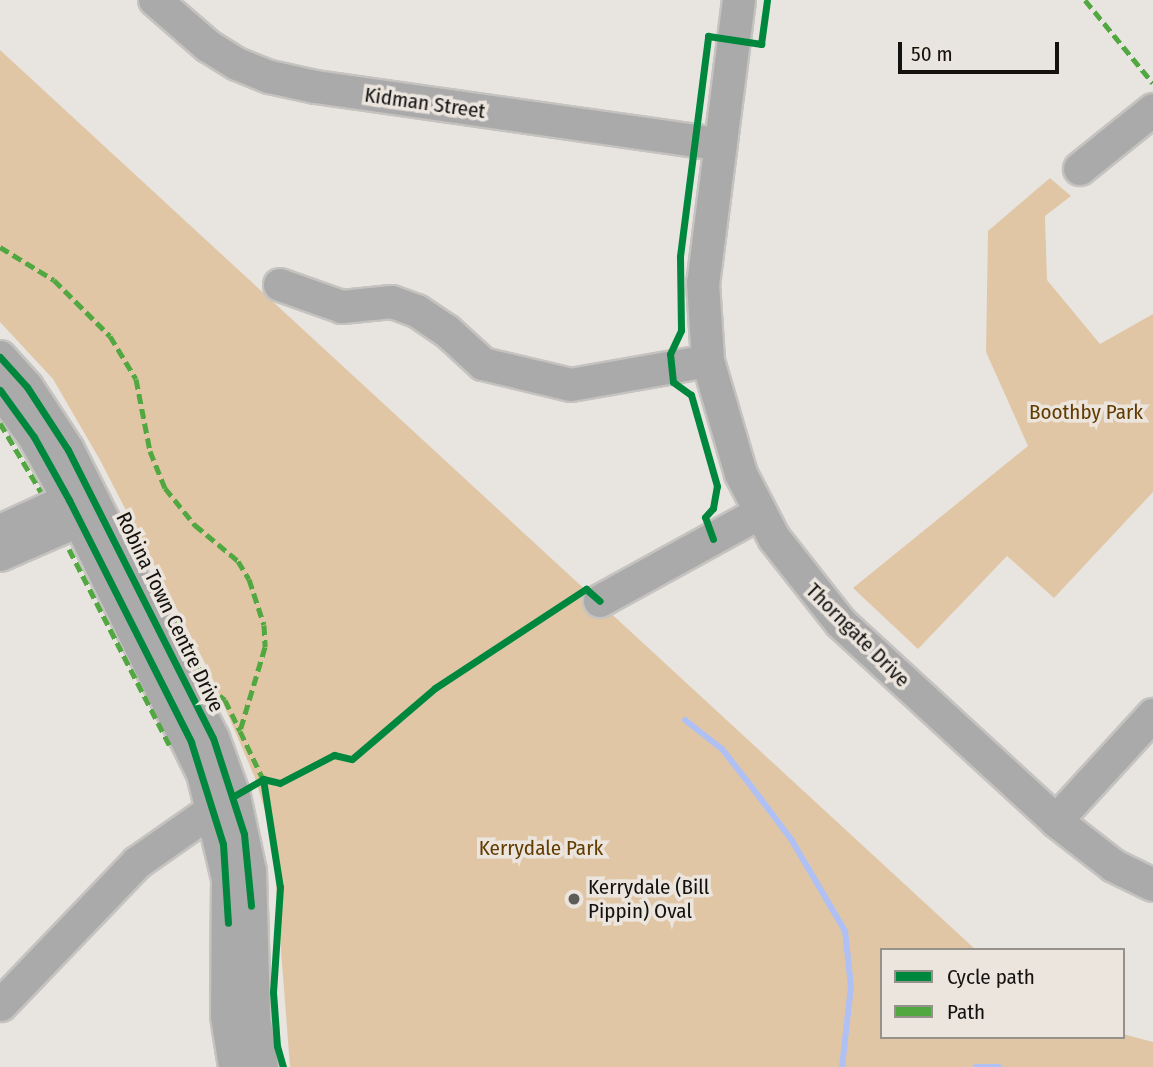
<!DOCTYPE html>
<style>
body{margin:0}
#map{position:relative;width:1153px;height:1067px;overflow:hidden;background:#e8e5e1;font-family:"Fira Sans Condensed",sans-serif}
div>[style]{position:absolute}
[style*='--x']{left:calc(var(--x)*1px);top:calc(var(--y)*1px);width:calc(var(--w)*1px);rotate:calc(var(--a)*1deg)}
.green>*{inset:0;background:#e1c6a6}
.stream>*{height:6px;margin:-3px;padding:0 3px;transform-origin:3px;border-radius:3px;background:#afc0f4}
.roads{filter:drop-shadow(2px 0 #c5c3c0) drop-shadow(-2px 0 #c5c3c0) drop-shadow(0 2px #c5c3c0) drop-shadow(0 -2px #c5c3c0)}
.minor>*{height:32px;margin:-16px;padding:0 16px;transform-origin:16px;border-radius:16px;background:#abaaaa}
.quiet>*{height:5px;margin-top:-2.5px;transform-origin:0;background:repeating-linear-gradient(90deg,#51a841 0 10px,transparent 0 15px)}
.cycleway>*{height:7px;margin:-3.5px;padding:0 3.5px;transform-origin:3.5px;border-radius:3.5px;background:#00873e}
.dots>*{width:19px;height:19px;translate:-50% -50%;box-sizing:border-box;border:4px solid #ebe5de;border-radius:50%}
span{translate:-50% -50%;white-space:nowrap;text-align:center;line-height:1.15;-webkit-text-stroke:7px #ebe5de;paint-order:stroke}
.street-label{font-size:21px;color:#13120f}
.park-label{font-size:21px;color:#623b00}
.poi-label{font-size:21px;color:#13120f}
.left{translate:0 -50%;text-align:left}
.legend{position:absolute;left:880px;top:948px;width:245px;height:91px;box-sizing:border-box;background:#ebe5de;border:2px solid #95918b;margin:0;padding:9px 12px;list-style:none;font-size:21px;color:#13120f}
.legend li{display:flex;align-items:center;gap:14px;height:35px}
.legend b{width:35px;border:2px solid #95918b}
.scale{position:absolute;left:898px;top:42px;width:161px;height:32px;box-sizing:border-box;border:4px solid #13120f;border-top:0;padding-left:9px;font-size:21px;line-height:24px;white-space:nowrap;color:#13120f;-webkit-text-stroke:5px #ebe5de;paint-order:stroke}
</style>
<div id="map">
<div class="green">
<i style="clip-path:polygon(0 50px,976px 950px,882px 950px,882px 1037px,1123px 1034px,1153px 1042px,1153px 1067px,290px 1067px,272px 834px,255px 778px,211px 675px,100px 460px,53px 379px,0 322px)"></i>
<i style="clip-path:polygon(1050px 178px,1071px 196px,1045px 216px,1047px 280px,1100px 344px,1153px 314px,1153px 492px,1054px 598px,1007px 556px,918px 649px,853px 588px,1028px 446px,986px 352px,988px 231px)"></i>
</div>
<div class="stream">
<i style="--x:685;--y:720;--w:47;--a:38.1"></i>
<i style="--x:722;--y:749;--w:47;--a:51.9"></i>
<i style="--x:751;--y:786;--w:66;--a:53"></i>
<i style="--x:791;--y:839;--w:107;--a:59.6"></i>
<i style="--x:845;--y:931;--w:55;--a:83.8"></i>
<i style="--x:851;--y:986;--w:81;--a:96.3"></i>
<i style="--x:976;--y:1067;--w:23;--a:0"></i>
</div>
<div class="roads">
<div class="minor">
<i style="--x:155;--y:0;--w:70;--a:41"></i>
<i style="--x:208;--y:46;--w:34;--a:32"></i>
<i style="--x:237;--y:64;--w:35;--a:22"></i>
<i style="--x:270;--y:77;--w:47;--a:12.3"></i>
<i style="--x:316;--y:87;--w:406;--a:8.1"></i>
<i style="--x:739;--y:0;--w:285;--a:97.2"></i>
<i style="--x:703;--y:283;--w:78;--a:86.3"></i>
<i style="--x:708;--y:361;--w:118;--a:73.7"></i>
<i style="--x:741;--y:474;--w:72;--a:62.7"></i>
<i style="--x:774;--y:538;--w:108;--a:51.8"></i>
<i style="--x:841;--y:623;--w:292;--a:42.6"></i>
<i style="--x:1056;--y:821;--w:73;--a:37.8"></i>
<i style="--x:1114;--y:866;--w:43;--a:26"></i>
<i style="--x:1080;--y:169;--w:94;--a:-38.9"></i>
<i style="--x:280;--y:285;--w:66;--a:19.5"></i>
<i style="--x:342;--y:307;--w:50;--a:-5.7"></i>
<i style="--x:392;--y:302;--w:27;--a:20"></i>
<i style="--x:417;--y:311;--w:36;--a:34"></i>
<i style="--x:447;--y:331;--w:49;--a:42.5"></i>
<i style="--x:483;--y:364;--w:90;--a:13.4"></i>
<i style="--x:571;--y:385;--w:139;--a:-9.9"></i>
<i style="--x:0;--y:357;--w:40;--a:48"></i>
<i style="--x:27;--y:387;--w:75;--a:56.9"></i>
<i style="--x:68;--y:450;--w:322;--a:63.3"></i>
<i style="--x:213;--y:738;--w:62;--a:70.1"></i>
<i style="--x:234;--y:796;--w:77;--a:78"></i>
<i style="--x:250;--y:871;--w:146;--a:88.4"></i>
<i style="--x:254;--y:1017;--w:51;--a:80.9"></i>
<i style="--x:0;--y:390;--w:58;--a:54.1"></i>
<i style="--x:34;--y:437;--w:72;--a:60.9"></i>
<i style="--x:69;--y:500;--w:304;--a:63.9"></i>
<i style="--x:203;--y:773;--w:109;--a:76.7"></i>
<i style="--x:228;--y:879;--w:137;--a:90.4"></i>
<i style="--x:227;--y:1016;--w:52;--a:81.1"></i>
<i style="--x:0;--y:531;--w:97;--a:-24.4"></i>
<i style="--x:0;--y:555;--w:105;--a:-23.6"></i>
<i style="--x:600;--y:601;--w:183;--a:-28.8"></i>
<i style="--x:1056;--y:821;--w:144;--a:-47.5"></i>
<i style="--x:1;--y:1005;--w:197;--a:-46.2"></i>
<i style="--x:137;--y:863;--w:113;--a:-35"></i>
</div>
</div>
<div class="quiet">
<i style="--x:1085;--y:0;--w:107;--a:50.7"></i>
<i style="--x:0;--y:247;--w:63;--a:31.4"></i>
<i style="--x:54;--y:280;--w:79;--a:45"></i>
<i style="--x:110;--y:336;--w:50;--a:58.8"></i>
<i style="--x:136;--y:379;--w:73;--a:79"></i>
<i style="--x:150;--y:451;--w:40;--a:68"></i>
<i style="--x:165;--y:488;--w:48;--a:51"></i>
<i style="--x:195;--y:525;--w:56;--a:39.9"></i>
<i style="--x:238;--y:561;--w:21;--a:59"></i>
<i style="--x:249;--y:579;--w:48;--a:71.9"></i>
<i style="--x:264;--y:625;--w:22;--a:87"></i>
<i style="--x:265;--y:647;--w:88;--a:106.6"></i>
<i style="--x:240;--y:731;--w:53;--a:64.4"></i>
<i style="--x:0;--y:423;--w:80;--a:59.3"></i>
<i style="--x:69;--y:549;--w:224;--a:62.9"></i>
<i style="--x:174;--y:613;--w:81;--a:65"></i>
<i style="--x:208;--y:686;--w:22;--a:39"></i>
<i style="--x:225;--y:700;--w:34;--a:64"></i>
</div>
<div class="cycleway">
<i style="--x:0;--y:357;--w:40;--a:48"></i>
<i style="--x:27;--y:387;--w:75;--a:56.9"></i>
<i style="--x:68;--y:450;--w:322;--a:63.3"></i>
<i style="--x:213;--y:738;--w:101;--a:72.1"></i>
<i style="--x:244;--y:834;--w:72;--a:84.4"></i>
<i style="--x:0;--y:390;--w:58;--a:54.1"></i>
<i style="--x:34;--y:437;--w:72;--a:60.9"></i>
<i style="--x:69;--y:500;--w:271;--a:63.2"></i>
<i style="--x:191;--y:742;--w:107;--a:72.6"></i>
<i style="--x:223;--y:844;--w:79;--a:86.4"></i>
<i style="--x:713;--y:539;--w:23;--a:-110"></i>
<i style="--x:705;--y:517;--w:12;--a:-48"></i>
<i style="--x:713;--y:508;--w:22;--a:-80"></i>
<i style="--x:717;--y:486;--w:95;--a:-105.9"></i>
<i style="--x:691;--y:395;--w:22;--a:-144"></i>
<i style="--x:673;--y:382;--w:28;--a:-96"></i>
<i style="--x:670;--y:354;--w:26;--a:-65"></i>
<i style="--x:681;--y:330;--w:74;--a:-90.8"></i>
<i style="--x:680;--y:256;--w:222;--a:-82.7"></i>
<i style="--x:708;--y:36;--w:54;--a:8.6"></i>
<i style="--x:761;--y:44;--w:44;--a:-82.2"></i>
<i style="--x:263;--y:779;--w:109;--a:81.1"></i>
<i style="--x:280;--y:887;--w:105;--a:93.8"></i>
<i style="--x:273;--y:992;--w:54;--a:85.8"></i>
<i style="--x:277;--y:1046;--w:22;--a:74"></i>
<i style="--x:234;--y:796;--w:34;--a:-30"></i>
<i style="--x:263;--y:779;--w:17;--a:13"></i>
<i style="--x:280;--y:783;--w:61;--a:-27.4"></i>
<i style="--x:334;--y:755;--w:18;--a:13"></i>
<i style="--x:352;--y:759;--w:109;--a:-40.5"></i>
<i style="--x:435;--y:688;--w:181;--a:-33.3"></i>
<i style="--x:586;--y:589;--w:18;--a:41"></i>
</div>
<div class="dots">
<i style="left:574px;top:899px;background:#5e5c58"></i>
</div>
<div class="street-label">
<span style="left:425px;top:103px;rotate:8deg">Kidman Street</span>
<span style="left:170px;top:612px;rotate:64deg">Robina Town Centre Drive</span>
<span style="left:858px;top:635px;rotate:45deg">Thorngate Drive</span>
</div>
<div class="park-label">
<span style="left:1086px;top:412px">Boothby Park</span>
<span style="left:541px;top:848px">Kerrydale Park</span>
</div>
<div class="poi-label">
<span class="left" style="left:588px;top:899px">Kerrydale (Bill<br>Pippin) Oval</span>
</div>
<ul class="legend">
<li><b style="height:9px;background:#00873e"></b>Cycle path</li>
<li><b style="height:9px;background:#51a841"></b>Path</li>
</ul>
<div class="scale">50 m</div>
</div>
